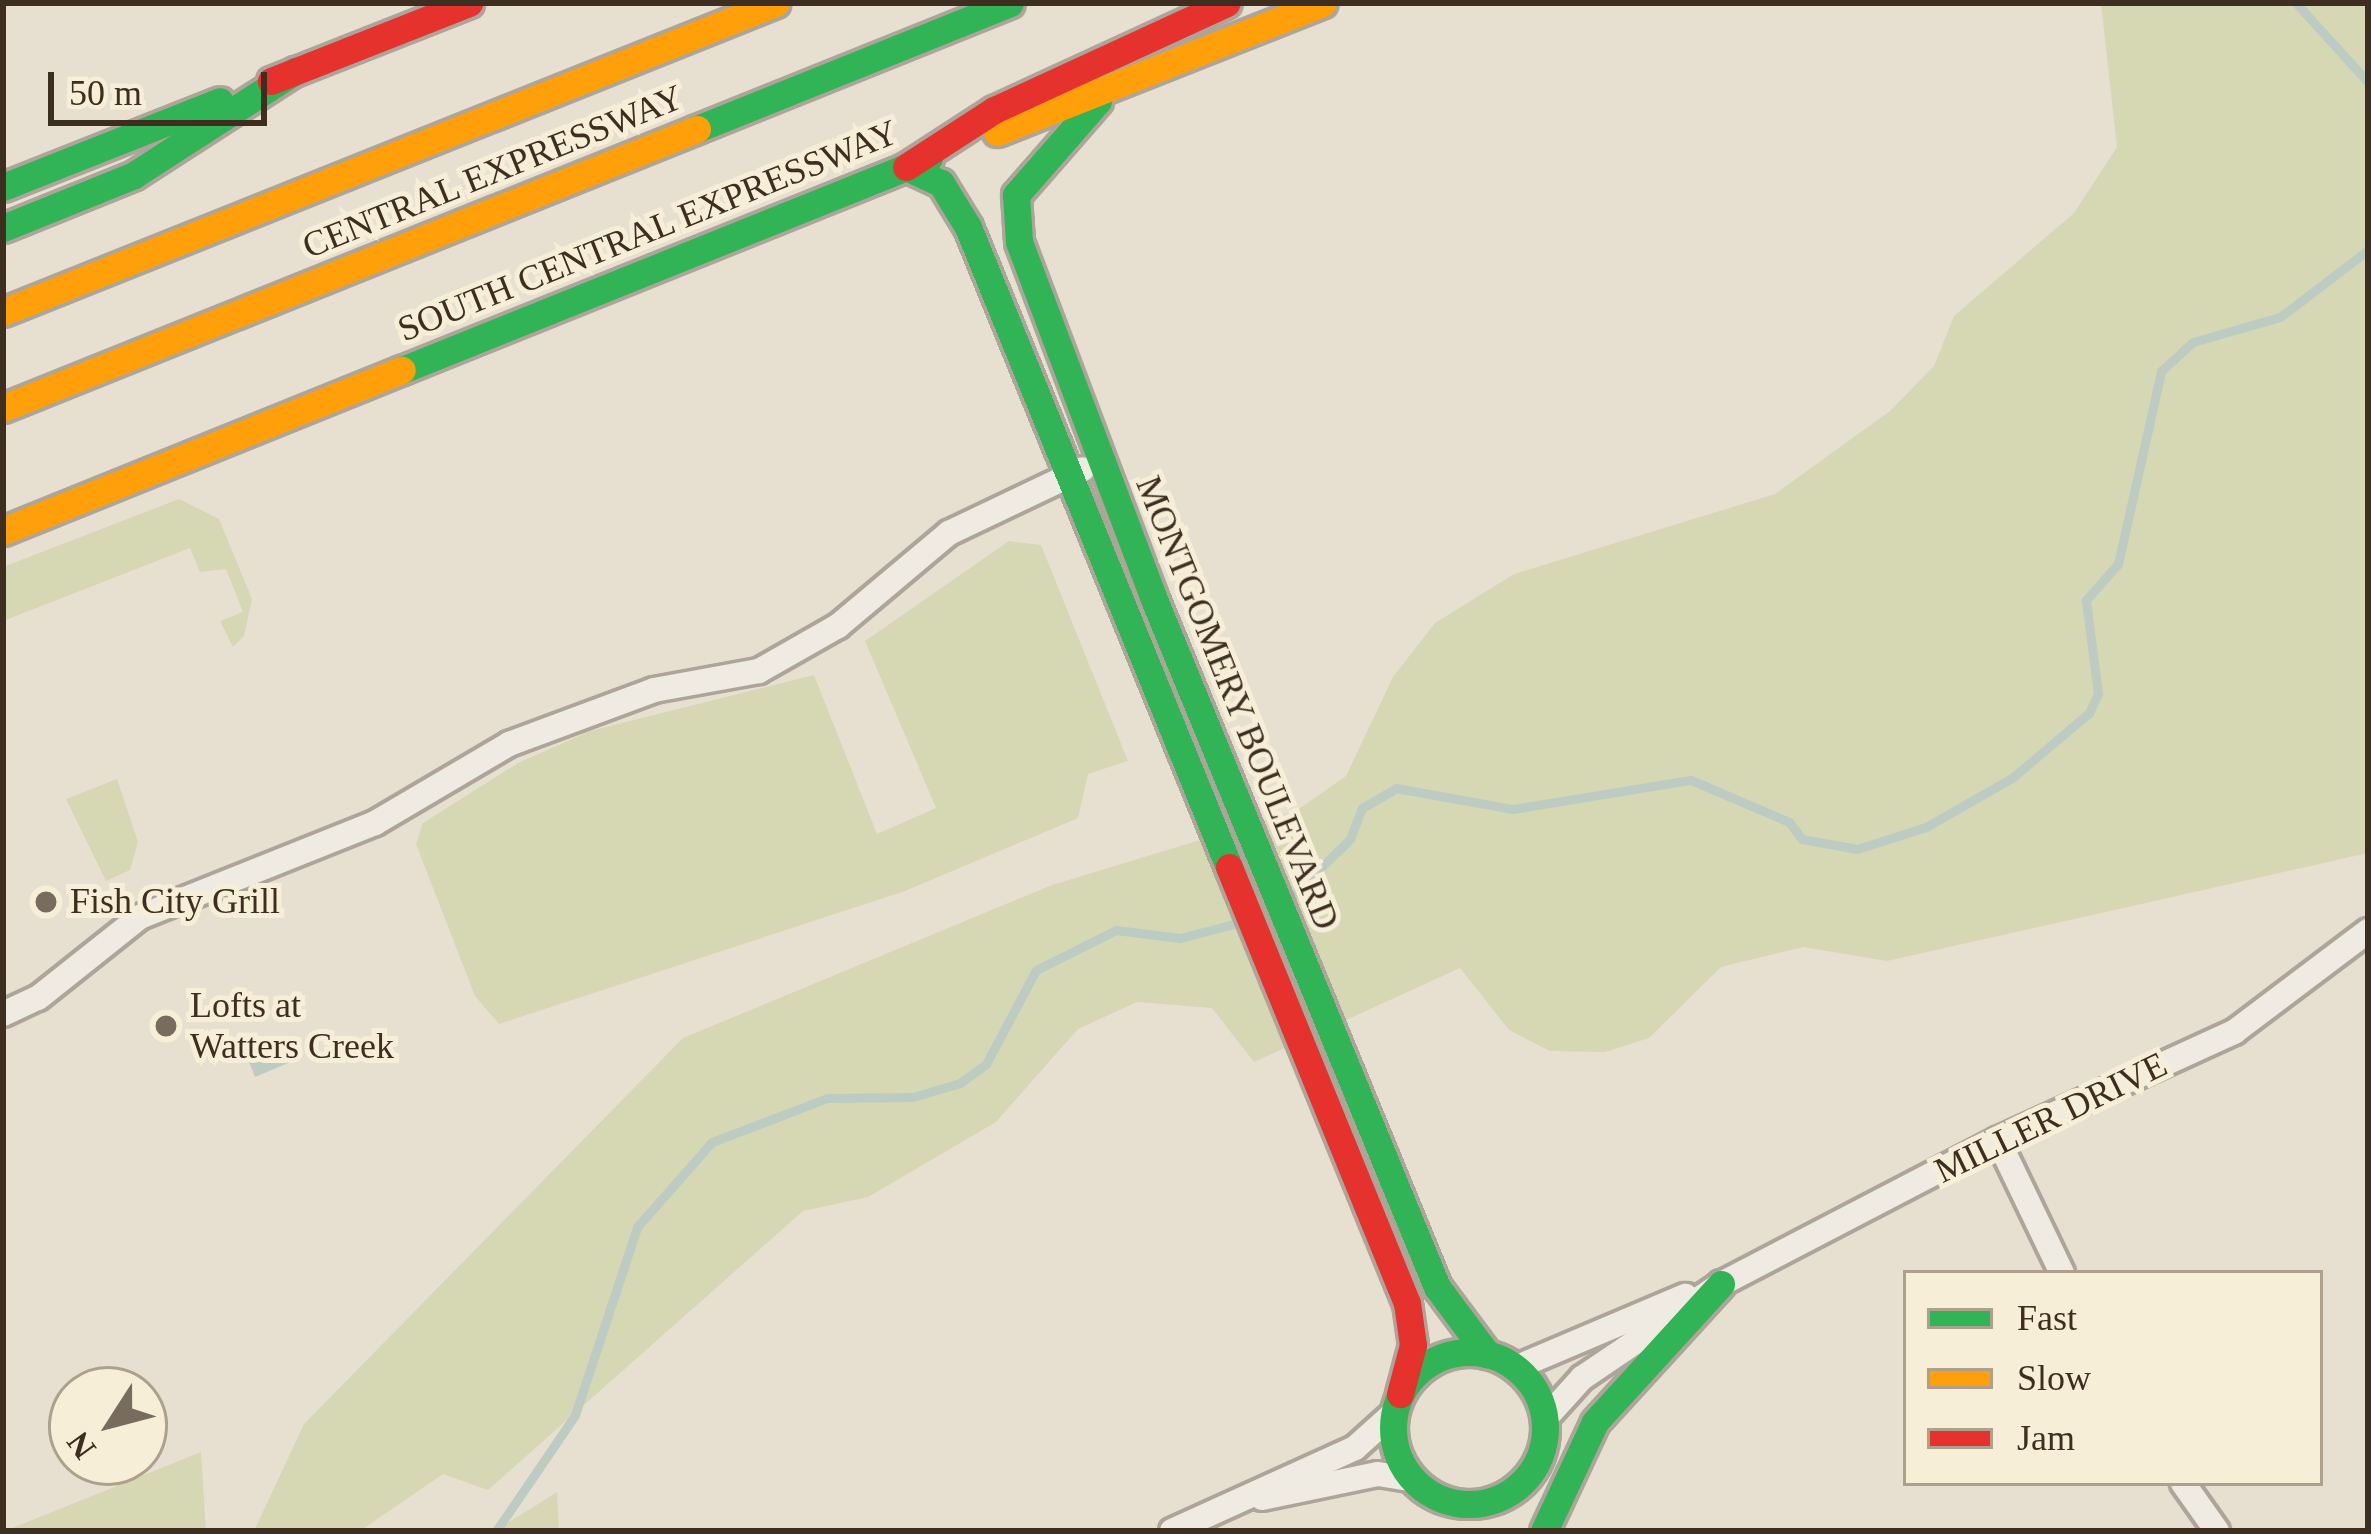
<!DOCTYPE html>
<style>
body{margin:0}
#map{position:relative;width:2371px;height:1534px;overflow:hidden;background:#e7e0d1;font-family:"Times New Roman",serif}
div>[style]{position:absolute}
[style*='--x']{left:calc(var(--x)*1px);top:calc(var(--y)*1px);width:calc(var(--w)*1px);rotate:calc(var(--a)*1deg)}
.green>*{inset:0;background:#d6d7b3}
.water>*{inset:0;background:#bcccc2}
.stream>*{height:9px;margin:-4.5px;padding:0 4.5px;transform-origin:4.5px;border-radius:4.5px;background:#bcccc2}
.roads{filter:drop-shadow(3px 0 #ada599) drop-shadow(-3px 0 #ada599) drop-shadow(0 3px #ada599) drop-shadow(0 -3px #ada599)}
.street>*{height:24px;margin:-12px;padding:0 12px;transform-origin:12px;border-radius:12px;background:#efebe3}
.fast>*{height:27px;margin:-13.5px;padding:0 13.5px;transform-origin:13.5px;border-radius:13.5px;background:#30b455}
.fast>.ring{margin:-13.5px;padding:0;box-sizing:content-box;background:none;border:27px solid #30b455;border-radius:50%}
.slow>*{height:27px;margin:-13.5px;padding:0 13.5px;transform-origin:13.5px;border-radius:13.5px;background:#ff9f0a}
.jam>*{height:27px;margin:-13.5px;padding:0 13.5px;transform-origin:13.5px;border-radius:13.5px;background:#e5322d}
.dots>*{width:33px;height:33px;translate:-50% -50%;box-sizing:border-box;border:6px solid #f7eed8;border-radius:50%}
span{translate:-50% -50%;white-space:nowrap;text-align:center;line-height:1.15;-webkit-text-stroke:10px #f7eed8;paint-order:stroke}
.street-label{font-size:36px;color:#3d2e20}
.poi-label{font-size:36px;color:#3d2e20}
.left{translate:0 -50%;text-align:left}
.frame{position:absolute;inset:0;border:6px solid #3d2e20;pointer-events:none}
.legend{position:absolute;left:1903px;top:1270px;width:420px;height:216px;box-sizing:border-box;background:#f7eed8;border:3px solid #ada18e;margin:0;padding:15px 21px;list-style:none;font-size:36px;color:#3d2e20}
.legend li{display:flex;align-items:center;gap:24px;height:60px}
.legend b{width:60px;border:3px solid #ada18e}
.north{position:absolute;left:48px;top:1366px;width:120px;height:120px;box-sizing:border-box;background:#f7eed8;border:3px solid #ada18e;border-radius:50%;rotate:234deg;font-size:33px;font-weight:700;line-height:48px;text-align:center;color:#3d2e20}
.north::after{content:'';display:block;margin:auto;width:42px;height:54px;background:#786c5e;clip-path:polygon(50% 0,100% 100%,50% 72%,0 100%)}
.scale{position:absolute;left:48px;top:72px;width:219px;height:54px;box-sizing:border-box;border:6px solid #3d2e20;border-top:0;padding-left:15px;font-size:36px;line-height:42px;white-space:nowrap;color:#3d2e20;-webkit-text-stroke:9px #f7eed8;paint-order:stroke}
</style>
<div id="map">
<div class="green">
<i style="clip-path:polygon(2101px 3px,2368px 3px,2368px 853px,1887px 961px,1803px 947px,1721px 967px,1649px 1038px,1605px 1052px,1550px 1051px,1509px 1030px,1460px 968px,1254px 1062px,1212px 1008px,1137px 1002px,1078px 1029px,996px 1122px,868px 1197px,803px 1211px,488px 1490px,443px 1474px,360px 1531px,254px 1531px,304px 1424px,683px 1038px,1052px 885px,1296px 811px,1346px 776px,1393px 677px,1435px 623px,1514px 574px,1775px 494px,1890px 411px,1934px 366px,1954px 316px,2074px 213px,2117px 147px)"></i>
<i style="clip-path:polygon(179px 499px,219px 519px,252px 599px,244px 636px,233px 647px,220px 621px,243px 612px,226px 569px,200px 572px,190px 548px,3px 621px,3px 567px)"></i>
<i style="clip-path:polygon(1009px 541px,1041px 545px,1128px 761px,1088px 774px,1078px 818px,905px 891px,499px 1024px,475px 996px,416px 844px,423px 823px,518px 763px,590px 731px,814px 675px,877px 834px,936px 808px,865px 641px)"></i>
<i style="clip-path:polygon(117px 779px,138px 842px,130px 870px,106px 881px,66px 799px)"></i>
<i style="clip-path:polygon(201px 1452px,206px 1531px,5px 1531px)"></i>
<i style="clip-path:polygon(557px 1492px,559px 1531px,495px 1531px)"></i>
</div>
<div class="water">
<i style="clip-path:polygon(291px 1038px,300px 1058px,255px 1077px,247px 1057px)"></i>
</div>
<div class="stream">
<i style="--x:2296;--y:3;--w:107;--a:47.7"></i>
<i style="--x:1289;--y:899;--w:86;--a:-44.5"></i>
<i style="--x:1350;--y:839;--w:33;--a:-69"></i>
<i style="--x:1362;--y:808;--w:39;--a:-30"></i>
<i style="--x:1396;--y:788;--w:119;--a:10.2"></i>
<i style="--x:1513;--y:809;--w:180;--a:-9.3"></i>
<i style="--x:1691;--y:780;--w:107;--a:23.2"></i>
<i style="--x:1789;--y:822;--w:21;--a:53"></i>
<i style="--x:1802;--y:839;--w:56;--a:10.3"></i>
<i style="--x:1857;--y:849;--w:72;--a:-17.7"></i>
<i style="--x:1926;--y:827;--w:99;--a:-29.7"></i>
<i style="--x:2012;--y:778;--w:101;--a:-40.2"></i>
<i style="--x:2089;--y:713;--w:21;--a:-65"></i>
<i style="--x:2098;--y:694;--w:95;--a:-97.3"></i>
<i style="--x:2086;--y:600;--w:48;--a:-48.4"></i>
<i style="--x:2118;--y:564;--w:198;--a:-77.4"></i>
<i style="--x:2161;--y:371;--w:43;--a:-42.2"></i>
<i style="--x:2193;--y:342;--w:91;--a:-16"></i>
<i style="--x:2280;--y:317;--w:111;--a:-37.3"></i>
<i style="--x:496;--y:1531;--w:140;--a:-55.7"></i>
<i style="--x:575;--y:1415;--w:198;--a:-71.7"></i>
<i style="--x:637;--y:1227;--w:113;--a:-48.6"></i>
<i style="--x:712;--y:1142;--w:123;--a:-20.9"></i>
<i style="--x:827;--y:1098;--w:86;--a:-0.7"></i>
<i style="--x:913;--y:1097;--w:49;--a:-16.6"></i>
<i style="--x:960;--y:1083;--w:32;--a:-36"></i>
<i style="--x:986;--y:1064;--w:106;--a:-62"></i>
<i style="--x:1036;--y:970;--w:89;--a:-26.6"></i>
<i style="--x:1116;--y:930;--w:64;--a:7.1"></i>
<i style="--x:1180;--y:938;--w:64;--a:-14.5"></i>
</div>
<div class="roads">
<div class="street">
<i style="--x:3;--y:1014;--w:38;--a:-25"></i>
<i style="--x:38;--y:998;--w:130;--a:-38.5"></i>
<i style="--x:140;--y:917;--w:253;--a:-21.8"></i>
<i style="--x:375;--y:823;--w:156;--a:-30.5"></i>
<i style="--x:509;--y:744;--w:155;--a:-20.4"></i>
<i style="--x:654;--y:690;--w:107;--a:-10.3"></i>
<i style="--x:759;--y:671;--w:91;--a:-29.7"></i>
<i style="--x:838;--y:626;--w:145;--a:-40"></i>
<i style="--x:949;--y:533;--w:148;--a:-25.5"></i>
<i style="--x:1998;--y:1140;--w:148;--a:64.3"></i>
<i style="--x:1515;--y:1368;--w:185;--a:-23"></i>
<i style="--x:1544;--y:1420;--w:57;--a:-47.9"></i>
<i style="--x:1582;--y:1378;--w:168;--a:-34.1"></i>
<i style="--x:1721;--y:1284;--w:312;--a:-27.5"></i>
<i style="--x:1998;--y:1140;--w:260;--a:-24.6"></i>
<i style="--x:2234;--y:1032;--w:168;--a:-37"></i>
<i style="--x:2183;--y:1483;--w:59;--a:54.7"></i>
<i style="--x:1262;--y:1498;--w:118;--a:-11.7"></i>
<i style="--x:1378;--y:1474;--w:36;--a:9"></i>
<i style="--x:1172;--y:1531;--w:201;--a:-24.4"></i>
<i style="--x:1355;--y:1448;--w:54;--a:-42"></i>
</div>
<div class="fast">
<i style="--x:1098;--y:101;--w:125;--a:131.1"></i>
<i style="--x:1016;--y:195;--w:47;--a:86.3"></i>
<i style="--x:1019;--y:242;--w:379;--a:69.3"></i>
<i style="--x:1153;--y:597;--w:746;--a:67.63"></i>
<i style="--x:1437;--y:1287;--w:84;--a:53.3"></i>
<i style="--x:697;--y:129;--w:337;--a:-21.9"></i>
<i style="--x:906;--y:167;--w:38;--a:25"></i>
<i style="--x:941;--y:183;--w:52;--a:58.5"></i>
<i style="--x:968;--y:227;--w:691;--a:67.81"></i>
<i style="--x:3;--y:187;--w:233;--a:-21.6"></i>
<i style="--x:3;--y:228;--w:141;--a:-22"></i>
<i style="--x:134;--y:175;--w:192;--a:-32.9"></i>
<i style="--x:402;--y:370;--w:568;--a:-21.91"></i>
<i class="ring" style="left:1393px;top:1352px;width:125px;height:125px"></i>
<i style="--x:1544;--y:1531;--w:120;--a:-64.9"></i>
<i style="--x:1595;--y:1422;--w:187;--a:-47.6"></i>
</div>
<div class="slow">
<i style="--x:997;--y:132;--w:350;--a:-21.6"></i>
<i style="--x:3;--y:312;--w:832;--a:-21.81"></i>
<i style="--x:3;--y:408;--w:748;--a:-21.9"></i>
<i style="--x:3;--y:531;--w:430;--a:-22"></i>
</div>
<div class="jam">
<i style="--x:271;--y:81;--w:213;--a:-21.5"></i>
<i style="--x:906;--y:167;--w:105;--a:-32.9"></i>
<i style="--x:994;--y:110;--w:256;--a:-24.7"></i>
<i style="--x:1229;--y:867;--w:471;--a:67.8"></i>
<i style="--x:1407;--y:1303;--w:42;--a:81.9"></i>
<i style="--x:1413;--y:1345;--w:51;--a:104.9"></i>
</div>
</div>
<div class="dots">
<i style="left:46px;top:902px;background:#786c5e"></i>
<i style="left:166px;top:1026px;background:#786c5e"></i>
</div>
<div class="street-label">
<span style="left:493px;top:172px;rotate:-22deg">CENTRAL EXPRESSWAY</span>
<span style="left:648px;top:231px;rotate:-22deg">SOUTH CENTRAL EXPRESSWAY</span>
<span style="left:1237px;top:703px;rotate:68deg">MONTGOMERY BOULEVARD</span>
<span style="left:2051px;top:1118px;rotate:-26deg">MILLER DRIVE</span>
</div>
<div class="poi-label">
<span class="left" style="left:70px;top:902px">Fish City Grill</span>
<span class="left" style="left:190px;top:1026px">Lofts at<br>Watters Creek</span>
</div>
<div class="frame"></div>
<ul class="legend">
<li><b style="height:15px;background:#30b455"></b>Fast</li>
<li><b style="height:15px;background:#ff9f0a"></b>Slow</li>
<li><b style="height:15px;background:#e5322d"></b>Jam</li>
</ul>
<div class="north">N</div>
<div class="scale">50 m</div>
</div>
